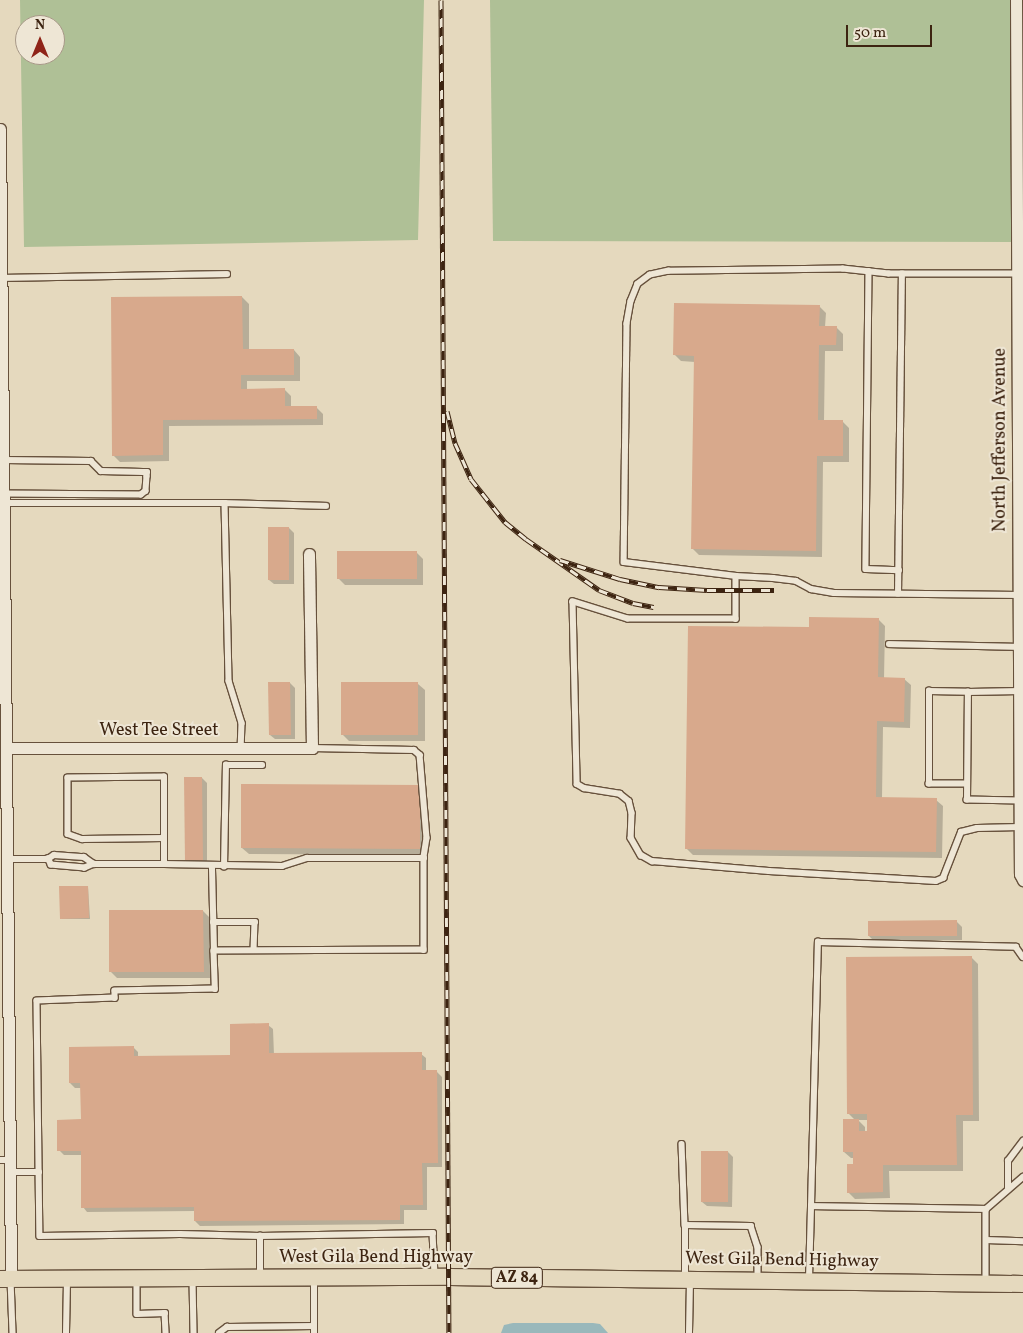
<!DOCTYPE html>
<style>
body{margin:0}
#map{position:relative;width:1023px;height:1333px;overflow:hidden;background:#e5d9be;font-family:Vollkorn,serif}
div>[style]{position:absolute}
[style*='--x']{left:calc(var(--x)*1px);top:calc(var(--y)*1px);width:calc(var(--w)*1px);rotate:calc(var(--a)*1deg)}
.green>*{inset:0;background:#afc096}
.water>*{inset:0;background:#99b8bb}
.shadow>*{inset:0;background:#0003}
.building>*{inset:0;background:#d8a98c}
.roads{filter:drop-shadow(1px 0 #67513c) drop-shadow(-1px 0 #67513c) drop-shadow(0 1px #67513c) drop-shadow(0 -1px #67513c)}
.service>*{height:5.5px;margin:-2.75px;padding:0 2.75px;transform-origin:2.75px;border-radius:2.75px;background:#eee6d5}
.minor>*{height:11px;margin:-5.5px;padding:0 5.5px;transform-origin:5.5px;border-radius:5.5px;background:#eee6d5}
.primary>*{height:16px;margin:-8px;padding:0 8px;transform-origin:8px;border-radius:8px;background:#e5d9be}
.rail>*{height:5px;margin-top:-2.5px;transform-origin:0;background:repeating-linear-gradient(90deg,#eee6d5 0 9px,#3d2411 0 18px);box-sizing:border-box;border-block:1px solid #3d2411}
span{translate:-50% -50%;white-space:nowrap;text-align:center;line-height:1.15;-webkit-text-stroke:4px #eee6d5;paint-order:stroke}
.shield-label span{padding:1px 4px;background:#eee6d5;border:1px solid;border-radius:4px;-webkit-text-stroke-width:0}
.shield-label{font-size:16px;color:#3d2411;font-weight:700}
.street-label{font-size:18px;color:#3d2411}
.north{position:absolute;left:15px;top:15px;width:50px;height:50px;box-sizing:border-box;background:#eee6d5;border:1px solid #a79887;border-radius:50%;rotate:0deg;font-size:14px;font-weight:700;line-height:20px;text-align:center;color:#3d2411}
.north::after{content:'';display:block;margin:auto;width:18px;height:22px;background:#8f2418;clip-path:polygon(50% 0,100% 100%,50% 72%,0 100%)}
.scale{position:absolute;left:846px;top:25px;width:86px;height:22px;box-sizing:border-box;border:2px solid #3d2411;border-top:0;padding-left:6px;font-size:15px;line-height:18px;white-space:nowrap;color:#3d2411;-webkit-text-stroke:4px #eee6d5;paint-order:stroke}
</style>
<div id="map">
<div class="green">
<i style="clip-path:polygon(evenodd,20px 0,424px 0,418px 240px,24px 247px,20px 0,25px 25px,55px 25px,55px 55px,25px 55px,25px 25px)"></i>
<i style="clip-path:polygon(490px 0,1023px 0,1023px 242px,493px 241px)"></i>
</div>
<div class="water">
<i style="clip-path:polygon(513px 1323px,593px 1323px,600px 1324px,608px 1333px,501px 1333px,504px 1325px)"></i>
</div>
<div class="shadow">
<i style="clip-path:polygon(242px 297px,249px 304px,249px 350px,294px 350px,300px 357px,300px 381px,247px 381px,247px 390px,284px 389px,291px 396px,291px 408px,316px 407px,323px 414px,323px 425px,169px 426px,169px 461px,120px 462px,113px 455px)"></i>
<i style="clip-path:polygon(819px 306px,826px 313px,825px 327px,836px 327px,843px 334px,843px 351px,825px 351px,824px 421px,843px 422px,849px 428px,849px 462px,823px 462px,822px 557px,699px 555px,692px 548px,695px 362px,681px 361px,675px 355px)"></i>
<i style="clip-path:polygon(289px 528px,294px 533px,294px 584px,274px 584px,269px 580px)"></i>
<i style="clip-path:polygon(416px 552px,423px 559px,423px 585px,345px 585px,338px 578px)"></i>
<i style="clip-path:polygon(878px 619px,885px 626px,884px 679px,904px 679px,911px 685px,910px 728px,883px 727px,882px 799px,936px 800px,943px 806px,942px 858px,693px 855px,686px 848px,811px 629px)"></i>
<i style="clip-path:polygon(290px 683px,295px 688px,295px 739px,275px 739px,270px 735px)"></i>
<i style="clip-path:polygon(418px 684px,425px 690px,425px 741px,349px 741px,342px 734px)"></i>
<i style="clip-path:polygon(202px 778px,207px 783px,207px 866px,191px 866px)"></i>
<i style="clip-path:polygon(420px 787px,426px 793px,426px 855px,249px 854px,242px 848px)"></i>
<i style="clip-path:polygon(88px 887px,90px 919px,62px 919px,61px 918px)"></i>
<i style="clip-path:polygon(203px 911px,210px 918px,210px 978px,117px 978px,110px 971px)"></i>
<i style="clip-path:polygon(957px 922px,962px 927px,962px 940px,874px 941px,869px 936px)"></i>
<i style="clip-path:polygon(evenodd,971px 957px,978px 964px,979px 1121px,963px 1121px,963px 1171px,889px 1171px,890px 1198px,855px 1199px,848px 1192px,854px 1158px,851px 1158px,844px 1152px,855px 1120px,848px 1113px,971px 957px,858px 1120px,868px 1120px,868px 1132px,865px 1132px,865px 1127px,858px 1120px)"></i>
<i style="clip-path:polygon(268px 1025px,273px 1029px,274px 1055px,421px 1054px,426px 1058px,426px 1072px,437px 1072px,442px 1077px,442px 1167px,427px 1167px,427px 1210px,404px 1210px,404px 1224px,200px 1226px,195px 1221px,195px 1211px,87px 1212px,83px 1207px,82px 1155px,64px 1155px,59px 1150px,82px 1121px,82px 1088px,75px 1088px,70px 1083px,133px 1047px,138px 1052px,138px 1057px,231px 1057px)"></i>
<i style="clip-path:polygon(728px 1152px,733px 1157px,732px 1207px,707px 1206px,702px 1202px)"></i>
</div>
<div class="building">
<i style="clip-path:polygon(242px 296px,243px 349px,294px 349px,294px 375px,241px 375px,241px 389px,285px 388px,285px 406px,317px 406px,317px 419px,163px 420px,163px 455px,112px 456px,111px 297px)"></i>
<i style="clip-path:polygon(674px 303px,820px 305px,819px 326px,837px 326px,836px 345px,819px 345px,818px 420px,843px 420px,843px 456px,817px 456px,816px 551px,691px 549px,694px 356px,673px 355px)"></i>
<i style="clip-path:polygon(268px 527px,289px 527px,289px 580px,268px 580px)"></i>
<i style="clip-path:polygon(337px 551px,417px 551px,417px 579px,337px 579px)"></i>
<i style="clip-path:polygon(809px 617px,879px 618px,878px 677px,905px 678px,904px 722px,877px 721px,876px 797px,937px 798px,936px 852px,685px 849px,688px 626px,809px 627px)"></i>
<i style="clip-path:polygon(268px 682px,290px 682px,291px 735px,269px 735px)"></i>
<i style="clip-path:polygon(341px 682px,418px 682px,418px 735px,341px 735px)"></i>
<i style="clip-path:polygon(184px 777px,202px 777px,203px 861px,185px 862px)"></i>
<i style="clip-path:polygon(241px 784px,420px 785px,420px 849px,241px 848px)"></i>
<i style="clip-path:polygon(59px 886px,88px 886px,89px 918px,60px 919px)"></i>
<i style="clip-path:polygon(109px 910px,203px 910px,204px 972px,109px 972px)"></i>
<i style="clip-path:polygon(957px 920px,957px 936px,868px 936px,868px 921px)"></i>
<i style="clip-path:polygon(972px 956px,973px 1115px,956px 1115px,957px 1165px,883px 1165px,883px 1192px,847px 1193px,847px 1164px,853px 1164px,853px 1152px,843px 1152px,843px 1119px,859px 1119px,859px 1131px,867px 1131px,867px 1114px,847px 1114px,846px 957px)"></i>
<i style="clip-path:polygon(269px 1023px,269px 1053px,422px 1052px,422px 1070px,437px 1070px,438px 1163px,422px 1163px,423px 1205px,400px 1205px,400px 1220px,194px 1221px,194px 1207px,81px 1208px,81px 1151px,57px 1151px,57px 1120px,81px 1119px,80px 1083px,69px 1083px,69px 1047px,134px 1046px,134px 1056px,230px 1055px,230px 1024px)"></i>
<i style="clip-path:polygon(701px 1151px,728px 1151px,728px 1202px,701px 1202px)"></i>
</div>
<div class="roads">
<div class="service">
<i style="--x:869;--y:271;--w:298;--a:90.6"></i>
<i style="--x:866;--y:569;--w:33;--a:2"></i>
<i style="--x:1018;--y:274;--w:129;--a:180"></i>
<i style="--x:889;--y:274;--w:46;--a:-173.8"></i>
<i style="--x:843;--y:269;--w:174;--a:179.3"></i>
<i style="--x:669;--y:271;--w:19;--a:168"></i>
<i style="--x:650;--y:275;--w:15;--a:143"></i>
<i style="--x:638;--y:284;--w:18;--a:112"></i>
<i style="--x:631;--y:301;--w:23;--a:100"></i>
<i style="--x:627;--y:324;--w:238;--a:90.7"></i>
<i style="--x:624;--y:562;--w:113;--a:7.1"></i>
<i style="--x:736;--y:576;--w:37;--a:3"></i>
<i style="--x:773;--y:578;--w:23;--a:7"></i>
<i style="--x:796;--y:581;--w:17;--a:28"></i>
<i style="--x:811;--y:589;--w:23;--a:10"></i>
<i style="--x:834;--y:593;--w:186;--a:0.6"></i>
<i style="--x:1;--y:278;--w:226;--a:-1"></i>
<i style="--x:4;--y:460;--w:87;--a:0.7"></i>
<i style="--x:91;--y:461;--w:14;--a:45"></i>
<i style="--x:101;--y:471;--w:42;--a:1.4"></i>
<i style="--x:143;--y:472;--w:4;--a:0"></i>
<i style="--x:147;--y:472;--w:4;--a:90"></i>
<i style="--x:147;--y:476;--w:15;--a:94"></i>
<i style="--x:146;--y:491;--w:6;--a:141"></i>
<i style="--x:141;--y:495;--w:137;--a:-179.6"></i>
<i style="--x:4;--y:503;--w:221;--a:0"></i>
<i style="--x:225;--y:503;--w:178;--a:88.7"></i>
<i style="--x:229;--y:681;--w:44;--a:72.8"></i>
<i style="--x:242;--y:723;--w:25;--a:92"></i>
<i style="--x:225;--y:503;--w:101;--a:1.7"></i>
<i style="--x:736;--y:576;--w:43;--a:90"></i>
<i style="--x:736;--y:619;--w:108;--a:180"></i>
<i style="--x:628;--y:619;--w:58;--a:-162.8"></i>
<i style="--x:573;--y:602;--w:182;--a:88.7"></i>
<i style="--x:577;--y:784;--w:8;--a:30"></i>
<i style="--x:584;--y:788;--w:36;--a:9"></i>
<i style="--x:620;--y:794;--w:11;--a:38"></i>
<i style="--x:629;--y:801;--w:12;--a:76"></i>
<i style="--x:632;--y:813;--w:25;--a:92"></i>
<i style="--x:631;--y:838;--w:20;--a:60"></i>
<i style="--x:641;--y:855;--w:13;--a:29"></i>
<i style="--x:652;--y:861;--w:117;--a:4.9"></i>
<i style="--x:769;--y:871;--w:167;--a:3.4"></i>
<i style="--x:936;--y:881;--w:8;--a:-23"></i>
<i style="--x:943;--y:878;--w:49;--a:-68.6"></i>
<i style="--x:961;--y:832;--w:16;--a:-14"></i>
<i style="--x:977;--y:828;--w:43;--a:-1.3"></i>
<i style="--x:898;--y:594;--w:320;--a:-89.3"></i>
<i style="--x:889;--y:644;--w:131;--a:1.3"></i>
<i style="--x:312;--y:748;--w:102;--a:1.1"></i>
<i style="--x:414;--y:750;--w:8;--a:40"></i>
<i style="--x:420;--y:755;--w:83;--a:85.2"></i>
<i style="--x:427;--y:838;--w:20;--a:99"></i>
<i style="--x:967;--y:784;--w:38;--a:180"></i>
<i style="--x:929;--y:784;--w:93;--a:-90"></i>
<i style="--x:929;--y:691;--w:39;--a:1"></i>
<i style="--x:1020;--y:801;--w:53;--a:-178.9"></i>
<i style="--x:967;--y:800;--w:108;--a:-89.5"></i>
<i style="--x:968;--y:692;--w:52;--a:-1.1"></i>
<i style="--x:8;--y:859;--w:40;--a:0"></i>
<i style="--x:48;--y:859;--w:7;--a:-34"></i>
<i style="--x:54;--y:855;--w:30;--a:4"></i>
<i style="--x:84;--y:857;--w:12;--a:35"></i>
<i style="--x:94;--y:864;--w:10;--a:156"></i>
<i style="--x:85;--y:868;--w:34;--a:-175"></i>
<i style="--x:51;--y:865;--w:7;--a:-117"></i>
<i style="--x:94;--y:864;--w:70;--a:0"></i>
<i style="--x:164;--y:864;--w:87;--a:-90"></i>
<i style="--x:164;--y:777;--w:96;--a:179.4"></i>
<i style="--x:68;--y:778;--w:56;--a:90"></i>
<i style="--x:68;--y:834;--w:15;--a:20"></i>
<i style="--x:82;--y:839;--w:82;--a:-0.7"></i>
<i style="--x:164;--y:864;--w:118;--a:1"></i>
<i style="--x:282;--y:866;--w:26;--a:-18"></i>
<i style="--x:307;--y:858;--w:117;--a:0"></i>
<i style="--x:424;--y:858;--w:92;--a:90"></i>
<i style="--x:424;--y:950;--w:210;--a:179.7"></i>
<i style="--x:214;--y:951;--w:84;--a:-91.4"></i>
<i style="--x:224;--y:867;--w:102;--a:-88.9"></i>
<i style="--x:226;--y:765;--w:36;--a:0"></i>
<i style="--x:213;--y:922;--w:42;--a:0"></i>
<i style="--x:255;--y:922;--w:28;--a:92"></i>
<i style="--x:214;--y:951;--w:38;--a:88"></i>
<i style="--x:215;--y:989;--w:100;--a:178.9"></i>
<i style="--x:115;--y:991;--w:7;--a:90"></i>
<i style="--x:115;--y:998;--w:78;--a:177.8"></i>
<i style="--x:37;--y:1001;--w:235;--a:89.3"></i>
<i style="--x:40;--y:1236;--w:140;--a:-0.8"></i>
<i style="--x:180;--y:1234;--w:80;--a:1.4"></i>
<i style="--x:682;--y:1144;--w:81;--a:87.9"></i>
<i style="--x:0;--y:1160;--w:10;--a:0"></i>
<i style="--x:10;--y:1172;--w:29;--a:0"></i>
<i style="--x:1008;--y:1188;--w:27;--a:-90"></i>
<i style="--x:1008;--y:1161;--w:25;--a:-53"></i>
<i style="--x:811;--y:1206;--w:264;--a:-88.5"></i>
<i style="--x:818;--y:942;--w:198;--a:1.4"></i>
<i style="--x:1016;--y:947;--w:12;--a:55"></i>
<i style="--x:986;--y:1209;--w:49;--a:-40.9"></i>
<i style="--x:986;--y:1240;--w:37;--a:2"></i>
<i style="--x:260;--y:1277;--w:41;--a:-90"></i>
<i style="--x:260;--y:1236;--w:173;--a:-1"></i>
<i style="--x:433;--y:1233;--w:42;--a:87.3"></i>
<i style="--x:685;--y:1278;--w:53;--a:-90"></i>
<i style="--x:685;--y:1225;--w:66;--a:0.9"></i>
<i style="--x:751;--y:1226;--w:22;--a:72"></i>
<i style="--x:758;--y:1247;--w:33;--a:90"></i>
<i style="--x:314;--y:1279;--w:54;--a:90"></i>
<i style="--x:809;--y:1279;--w:73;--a:-88.4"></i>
<i style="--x:811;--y:1206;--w:175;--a:1"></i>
<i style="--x:986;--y:1209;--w:73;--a:90"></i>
<i style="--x:11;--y:1280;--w:53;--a:87.8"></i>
<i style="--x:137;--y:1280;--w:34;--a:90"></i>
<i style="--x:137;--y:1314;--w:28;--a:-2"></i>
<i style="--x:165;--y:1313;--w:20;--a:87"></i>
<i style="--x:193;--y:1280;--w:53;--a:88.9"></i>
<i style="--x:66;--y:1333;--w:52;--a:-88.9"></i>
<i style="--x:219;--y:1333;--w:10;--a:-37"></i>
<i style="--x:227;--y:1327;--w:87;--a:-0.7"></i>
<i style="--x:689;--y:1333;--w:50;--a:-88.9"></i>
</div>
<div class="minor">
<i style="--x:1016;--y:0;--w:874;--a:89.74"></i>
<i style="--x:1020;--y:874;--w:7;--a:63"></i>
<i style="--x:0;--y:129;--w:1150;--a:89.45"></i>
<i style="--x:7;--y:748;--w:305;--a:0"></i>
<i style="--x:312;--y:748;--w:194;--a:-90.9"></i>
</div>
<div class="primary">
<i style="--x:0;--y:1279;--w:450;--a:-0.3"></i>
<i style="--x:450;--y:1277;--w:573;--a:0.7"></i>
</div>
</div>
<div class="rail">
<i style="--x:441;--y:0;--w:1333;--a:89.66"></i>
<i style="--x:447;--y:411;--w:33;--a:76"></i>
<i style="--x:455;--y:443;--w:39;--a:66"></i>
<i style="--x:471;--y:479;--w:55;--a:51.7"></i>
<i style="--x:505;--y:522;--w:27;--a:39"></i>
<i style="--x:526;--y:539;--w:89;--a:34.9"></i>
<i style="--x:599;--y:590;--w:36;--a:21"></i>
<i style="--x:633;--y:603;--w:21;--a:11"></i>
<i style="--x:560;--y:560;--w:63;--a:17.6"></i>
<i style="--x:620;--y:579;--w:40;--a:12"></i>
<i style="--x:659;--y:587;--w:48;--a:3.6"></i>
<i style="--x:707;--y:590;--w:67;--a:0"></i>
</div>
<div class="shield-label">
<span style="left:517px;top:1278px">AZ 84</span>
</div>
<div class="street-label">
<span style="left:1001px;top:440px;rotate:-90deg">North Jefferson Avenue</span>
<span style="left:159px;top:731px">West Tee Street</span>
<span style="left:376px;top:1258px">West Gila Bend Highway</span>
<span style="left:782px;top:1261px;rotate:1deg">West Gila Bend Highway</span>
</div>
<div class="north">N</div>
<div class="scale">50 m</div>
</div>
